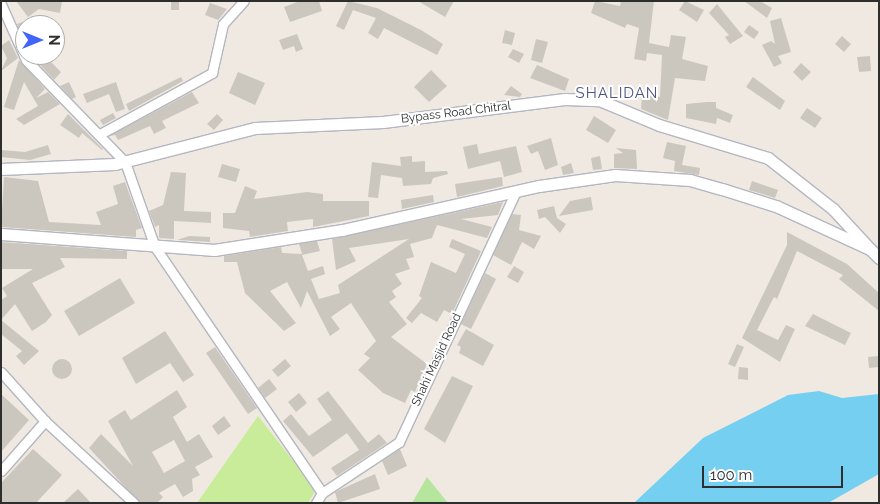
<!DOCTYPE html>
<style>
body{margin:0}
#map{position:relative;width:880px;height:504px;overflow:hidden;background:#efe9e1;font-family:Raleway,sans-serif}
div>[style]{position:absolute}
[style*='--x']{left:calc(var(--x)*1px);top:calc(var(--y)*1px);width:calc(var(--w)*1px);rotate:calc(var(--a)*1deg)}
.green>*{inset:0;background:#b6e59e}
.pitch>*{inset:0;background:#c9ec9a}
.water>*{inset:0;background:#75cff0}
.building>*{inset:0;background:#cbc7bf}
.round{border-radius:50%}
.roads{filter:drop-shadow(1px 0 #b4b7c1) drop-shadow(-1px 0 #b4b7c1) drop-shadow(0 1px #b4b7c1) drop-shadow(0 -1px #b4b7c1)}
.street>*{height:9px;margin:-4.5px;padding:0 4.5px;transform-origin:4.5px;border-radius:4.5px;background:#fff}
.secondary>*{height:11px;margin:-5.5px;padding:0 5.5px;transform-origin:5.5px;border-radius:5.5px;background:#fff}
span{translate:-50% -50%;white-space:nowrap;text-align:center;line-height:1.15;-webkit-text-stroke:4px #fff;paint-order:stroke}
.street-label{font-size:12px;color:#2e2e2e}
.quarter-label{font-size:15px;color:#4d5680;letter-spacing:1px}
.frame{position:absolute;inset:0;border:2px solid #2e2e2e;pointer-events:none}
.north{position:absolute;left:15px;top:15px;width:50px;height:50px;box-sizing:border-box;background:#fff;border:1px solid #ababab;border-radius:50%;rotate:90deg;font-size:14px;font-weight:700;line-height:20px;text-align:center;color:#2e2e2e}
.north::after{content:'';display:block;margin:auto;width:18px;height:22px;background:#4264fb;clip-path:polygon(50% 0,100% 100%,50% 72%,0 100%)}
.scale{position:absolute;left:702px;top:466px;width:141px;height:22px;box-sizing:border-box;border:2px solid #2e2e2e;border-top:0;padding-left:6px;font-size:15px;line-height:18px;white-space:nowrap;color:#2e2e2e;-webkit-text-stroke:4px #fff;paint-order:stroke}
</style>
<div id="map">
<div class="green">
<i style="clip-path:polygon(427px 477px,448px 503px,412px 503px)"></i>
</div>
<div class="pitch">
<i style="clip-path:polygon(258px 416px,316px 490px,308px 503px,197px 503px)"></i>
</div>
<div class="water">
<i style="clip-path:polygon(819px 391px,842px 398px,879px 394px,879px 474px,828px 503px,634px 503px,703px 438px,788px 395px)"></i>
</div>
<div class="building">
<i style="clip-path:polygon(16px 1px,62px 1px,60px 13px,39px 9px,28px 17px)"></i>
<i style="clip-path:polygon(171px 1px,179px 1px,179px 10px,171px 10px)"></i>
<i style="clip-path:polygon(300px 1px,319px 1px,322px 11px,290px 22px,284px 7px)"></i>
<i style="clip-path:polygon(348px 1px,377px 8px,421px 30px,443px 44px,437px 55px,384px 28px,378px 39px,368px 33px,376px 18px,353px 10px,344px 30px,336px 26px)"></i>
<i style="clip-path:polygon(418px 1px,454px 1px,445px 17px)"></i>
<i style="clip-path:polygon(595px 1px,620px 6px,621px 1px,654px 1px,649px 43px,669px 47px,671px 35px,686px 37px,682px 59px,708px 66px,705px 81px,675px 78px,668px 120px,641px 109px,642px 95px,660px 97px,662px 55px,647px 53px,646px 61px,634px 59px,639px 28px,627px 24px,625px 28px,591px 13px)"></i>
<i style="clip-path:polygon(685px 1px,704px 10px,697px 22px,679px 10px)"></i>
<i style="clip-path:polygon(744px 1px,760px 1px,772px 8px,767px 18px)"></i>
<i style="clip-path:polygon(210px 3px,227px 9px,218px 20px,205px 15px)"></i>
<i style="clip-path:polygon(717px 4px,743px 36px,730px 44px,725px 37px,729px 35px,709px 13px)"></i>
<i style="clip-path:polygon(781px 18px,791px 52px,778px 56px,782px 63px,774px 67px,762px 45px,771px 41px,775px 44px,770px 21px)"></i>
<i style="clip-path:polygon(25px 21px,25px 32px,21px 33px,17px 24px)"></i>
<i style="clip-path:polygon(749px 25px,759px 32px,754px 39px,744px 32px)"></i>
<i style="clip-path:polygon(505px 30px,515px 33px,512px 45px,502px 43px)"></i>
<i style="clip-path:polygon(297px 34px,303px 49px,296px 52px,294px 46px,283px 50px,279px 40px)"></i>
<i style="clip-path:polygon(842px 36px,851px 44px,844px 52px,835px 44px)"></i>
<i style="clip-path:polygon(536px 39px,548px 42px,542px 63px,531px 60px)"></i>
<i style="clip-path:polygon(9px 40px,18px 58px,1px 71px,7px 58px,1px 46px)"></i>
<i style="clip-path:polygon(513px 49px,524px 54px,519px 63px,508px 57px)"></i>
<i style="clip-path:polygon(31px 55px,57px 55px,51px 62px,61px 72px,54px 80px)"></i>
<i style="clip-path:polygon(870px 56px,871px 71px,859px 72px,857px 57px)"></i>
<i style="clip-path:polygon(19px 60px,45px 89px,36px 98px,48px 92px,60px 104px,24px 125px,16px 119px,38px 106px,24px 82px,14px 110px,4px 107px)"></i>
<i style="clip-path:polygon(801px 63px,811px 72px,802px 81px,793px 72px)"></i>
<i style="clip-path:polygon(537px 65px,569px 79px,565px 91px,530px 78px)"></i>
<i style="clip-path:polygon(431px 70px,447px 86px,429px 102px,414px 87px)"></i>
<i style="clip-path:polygon(238px 72px,265px 83px,255px 105px,229px 93px)"></i>
<i style="clip-path:polygon(181px 77px,183px 81px,129px 111px,126px 104px)"></i>
<i style="clip-path:polygon(753px 77px,785px 101px,780px 110px,746px 87px)"></i>
<i style="clip-path:polygon(69px 82px,76px 97px,72px 99px,60px 86px)"></i>
<i style="clip-path:polygon(116px 82px,125px 109px,116px 112px,109px 94px,87px 103px,83px 94px)"></i>
<i style="clip-path:polygon(511px 86px,522px 94px,520px 97px,504px 95px)"></i>
<i style="clip-path:polygon(192px 92px,199px 103px,162px 121px,166px 128px,154px 134px,150px 126px,118px 140px,115px 135px,109px 136px)"></i>
<i style="clip-path:polygon(707px 102px,716px 102px,716px 108px,733px 115px,730px 123px,717px 118px,716px 124px,686px 118px,686px 104px)"></i>
<i style="clip-path:polygon(807px 108px,822px 118px,815px 128px,800px 118px)"></i>
<i style="clip-path:polygon(113px 113px,116px 118px,103px 125px,100px 120px)"></i>
<i style="clip-path:polygon(68px 114px,103px 149px,102px 150px,82px 133px,79px 138px,60px 125px)"></i>
<i style="clip-path:polygon(217px 114px,223px 120px,214px 130px,207px 124px)"></i>
<i style="clip-path:polygon(594px 116px,616px 130px,608px 143px,586px 130px)"></i>
<i style="clip-path:polygon(551px 138px,558px 165px,545px 170px,538px 151px,531px 154px,527px 146px)"></i>
<i style="clip-path:polygon(667px 142px,686px 146px,682px 165px,700px 168px,699px 175px,674px 171px,675px 161px,663px 158px)"></i>
<i style="clip-path:polygon(477px 144px,479px 154px,516px 146px,522px 172px,504px 177px,500px 161px,468px 169px,463px 147px)"></i>
<i style="clip-path:polygon(48px 145px,51px 154px,30px 160px,1px 157px,1px 150px,25px 152px)"></i>
<i style="clip-path:polygon(616px 148px,636px 150px,637px 169px,614px 168px,614px 154px,623px 153px)"></i>
<i style="clip-path:polygon(412px 156px,412px 162px,425px 161px,425px 172px,447px 171px,448px 174px,433px 178px,431px 184px,403px 186px,402px 178px,381px 175px,378px 198px,368px 197px,372px 162px,401px 166px,400px 157px)"></i>
<i style="clip-path:polygon(600px 156px,602px 169px,593px 170px,591px 158px)"></i>
<i style="clip-path:polygon(571px 163px,574px 173px,563px 175px,561px 167px)"></i>
<i style="clip-path:polygon(222px 164px,240px 169px,236px 182px,218px 177px)"></i>
<i style="clip-path:polygon(171px 172px,186px 173px,184px 211px,211px 212px,211px 223px,174px 221px,174px 239px,159px 238px,159px 225px,155px 227px,149px 211px,163px 205px)"></i>
<i style="clip-path:polygon(4px 177px,38px 181px,49px 222px,101px 225px,96px 212px,118px 204px,113px 186px,125px 182px,142px 228px,136px 230px,136px 237px,1px 227px)"></i>
<i style="clip-path:polygon(502px 177px,503px 186px,457px 197px,455px 184px)"></i>
<i style="clip-path:polygon(752px 181px,778px 190px,775px 198px,749px 190px)"></i>
<i style="clip-path:polygon(245px 186px,257px 191px,254px 199px,307px 192px,323px 194px,323px 201px,369px 201px,369px 216px,313px 227px,313px 219px,287px 222px,288px 231px,250px 237px,249px 231px,223px 228px,223px 213px,235px 213px)"></i>
<i style="clip-path:polygon(433px 195px,434px 202px,402px 209px,401px 200px)"></i>
<i style="clip-path:polygon(591px 197px,593px 210px,559px 216px,570px 201px)"></i>
<i style="clip-path:polygon(503px 202px,498px 215px,461px 219px,492px 227px,487px 238px,437px 225px,432px 238px,410px 244px,414px 257px,406px 259px,410px 269px,395px 274px,402px 284px,392px 291px,396px 297px,389px 302px,407px 324px,391px 337px,427px 364px,415px 392px,411px 390px,405px 403px,383px 393px,358px 370px,370px 358px,364px 354px,376px 341px,351px 303px,331px 317px,340px 329px,330px 336px,307px 291px,301px 308px,287px 282px,270px 291px,296px 323px,284px 331px,245px 293px,237px 262px,224px 262px,224px 256px,281px 247px,282px 253px,302px 254px,299px 244px,317px 241px,320px 251px,302px 255px,308px 271px,323px 266px,325px 274px,311px 279px,319px 299px,340px 293px,338px 285px,409px 239px,349px 248px,356px 261px,336px 270px,332px 239px)"></i>
<i style="clip-path:polygon(554px 206px,557px 218px,566px 224px,560px 233px,545px 217px,539px 219px,537px 210px)"></i>
<i style="clip-path:polygon(512px 214px,521px 215px,519px 230px,541px 236px,534px 249px,522px 242px,511px 265px,493px 255px)"></i>
<i style="clip-path:polygon(787px 232px,847px 264px,879px 293px,879px 311px,839px 279px,843px 275px,797px 251px,777px 299px,774px 297px,757px 330px,778px 340px,786px 325px,795px 329px,780px 362px,742px 338px,787px 245px)"></i>
<i style="clip-path:polygon(210px 237px,210px 242px,177px 240px,189px 236px)"></i>
<i style="clip-path:polygon(452px 239px,481px 251px,452px 314px,444px 310px,437px 322px,421px 313px,412px 323px,406px 318px,422px 298px,419px 296px,431px 262px,456px 273px,465px 254px,449px 247px)"></i>
<i style="clip-path:polygon(1px 242px,127px 251px,127px 259px,60px 258px,65px 267px,32px 283px,52px 315px,46px 322px,32px 331px,15px 304px,1px 320px,39px 351px,24px 365px,16px 356px,22px 351px,1px 334px,1px 300px,7px 296px,2px 288px,33px 269px,1px 269px)"></i>
<i style="clip-path:polygon(514px 266px,524px 272px,518px 283px,507px 277px)"></i>
<i style="clip-path:polygon(485px 273px,496px 279px,471px 329px,461px 324px)"></i>
<i style="clip-path:polygon(120px 278px,135px 303px,79px 336px,64px 311px)"></i>
<i style="clip-path:polygon(813px 314px,851px 333px,845px 345px,805px 326px)"></i>
<i style="clip-path:polygon(466px 329px,494px 345px,483px 366px,459px 353px,461px 347px,457px 345px)"></i>
<i style="clip-path:polygon(165px 331px,194px 375px,183px 382px,170px 363px,136px 384px,122px 358px)"></i>
<i style="clip-path:polygon(737px 344px,744px 347px,735px 367px,728px 364px)"></i>
<i style="clip-path:polygon(215px 347px,257px 408px,248px 414px,206px 353px)"></i>
<i style="clip-path:polygon(879px 356px,879px 367px,869px 368px,868px 357px)"></i>
<i class="round" style="left:52px;top:359px;width:20px;height:20px"></i>
<i style="clip-path:polygon(285px 359px,291px 366px,278px 377px,272px 370px)"></i>
<i style="clip-path:polygon(739px 367px,748px 368px,748px 380px,738px 379px)"></i>
<i style="clip-path:polygon(452px 376px,473px 386px,445px 443px,424px 429px)"></i>
<i style="clip-path:polygon(269px 379px,277px 389px,265px 398px,258px 388px)"></i>
<i style="clip-path:polygon(evenodd,177px 390px,187px 407px,173px 417px,187px 442px,199px 434px,213px 457px,195px 467px,200px 475px,192px 479px,193px 491px,183px 497px,175px 484px,159px 493px,163px 497px,157px 503px,140px 503px,89px 448px,101px 434px,133px 466px,108px 421px,125px 410px,131px 420px,177px 390px,174px 440px,185px 461px,164px 473px,152px 452px,174px 440px)"></i>
<i style="clip-path:polygon(328px 391px,368px 443px,379px 434px,387px 443px,337px 476px,331px 468px,359px 450px,347px 433px,313px 457px,283px 421px,291px 414px,309px 436px,332px 420px,317px 399px)"></i>
<i style="clip-path:polygon(299px 393px,307px 403px,296px 412px,288px 402px)"></i>
<i style="clip-path:polygon(1px 394px,29px 420px,1px 452px)"></i>
<i style="clip-path:polygon(224px 416px,231px 426px,218px 435px,212px 426px)"></i>
<i style="clip-path:polygon(33px 449px,62px 475px,36px 503px,1px 503px,1px 483px)"></i>
<i style="clip-path:polygon(400px 449px,407px 466px,388px 475px,382px 461px)"></i>
<i style="clip-path:polygon(375px 474px,380px 489px,338px 503px,335px 492px)"></i>
<i style="clip-path:polygon(78px 489px,91px 503px,63px 503px)"></i>
</div>
<div class="roads">
<div class="street">
<i style="--x:1;--y:4;--w:61;--a:65.9"></i>
<i style="--x:26;--y:60;--w:142;--a:45.9"></i>
<i style="--x:125;--y:162;--w:90;--a:70.6"></i>
<i style="--x:155;--y:247;--w:297;--a:55.8"></i>
<i style="--x:100;--y:134;--w:128;--a:-28.6"></i>
<i style="--x:212;--y:73;--w:50;--a:-77.3"></i>
<i style="--x:223;--y:24;--w:31;--a:-48"></i>
<i style="--x:1;--y:372;--w:66;--a:48.1"></i>
<i style="--x:45;--y:421;--w:121;--a:42.7"></i>
<i style="--x:1;--y:471;--w:67;--a:-48.7"></i>
<i style="--x:316;--y:503;--w:12;--a:-59"></i>
<i style="--x:322;--y:493;--w:92;--a:-33.5"></i>
<i style="--x:399;--y:442;--w:272;--a:-65"></i>
</div>
<div class="secondary">
<i style="--x:1;--y:169;--w:114;--a:-2.5"></i>
<i style="--x:115;--y:164;--w:145;--a:-14.4"></i>
<i style="--x:255;--y:128;--w:128;--a:-2.7"></i>
<i style="--x:383;--y:122;--w:183;--a:-7.2"></i>
<i style="--x:565;--y:99;--w:34;--a:2"></i>
<i style="--x:599;--y:100;--w:65;--a:22.6"></i>
<i style="--x:659;--y:125;--w:114;--a:16.8"></i>
<i style="--x:768;--y:158;--w:83;--a:38.1"></i>
<i style="--x:833;--y:209;--w:54;--a:47.2"></i>
<i style="--x:1;--y:234;--w:214;--a:4.3"></i>
<i style="--x:214;--y:250;--w:130;--a:-8.9"></i>
<i style="--x:342;--y:230;--w:202;--a:-12.6"></i>
<i style="--x:539;--y:186;--w:77;--a:-8.2"></i>
<i style="--x:615;--y:175;--w:75;--a:3.8"></i>
<i style="--x:690;--y:180;--w:33;--a:16"></i>
<i style="--x:722;--y:189;--w:57;--a:17.5"></i>
<i style="--x:776;--y:206;--w:103;--a:24.6"></i>
<i style="--x:870;--y:249;--w:13;--a:45"></i>
</div>
</div>
<div class="street-label">
<span style="left:456px;top:113px;rotate:-7deg">Bypass Road Chitral</span>
<span style="left:437px;top:360px;rotate:-65deg">Shahi Masjid Road</span>
</div>
<div class="quarter-label">
<span style="left:617px;top:94px">SHALIDAN</span>
</div>
<div class="frame"></div>
<div class="north">N</div>
<div class="scale">100 m</div>
</div>
